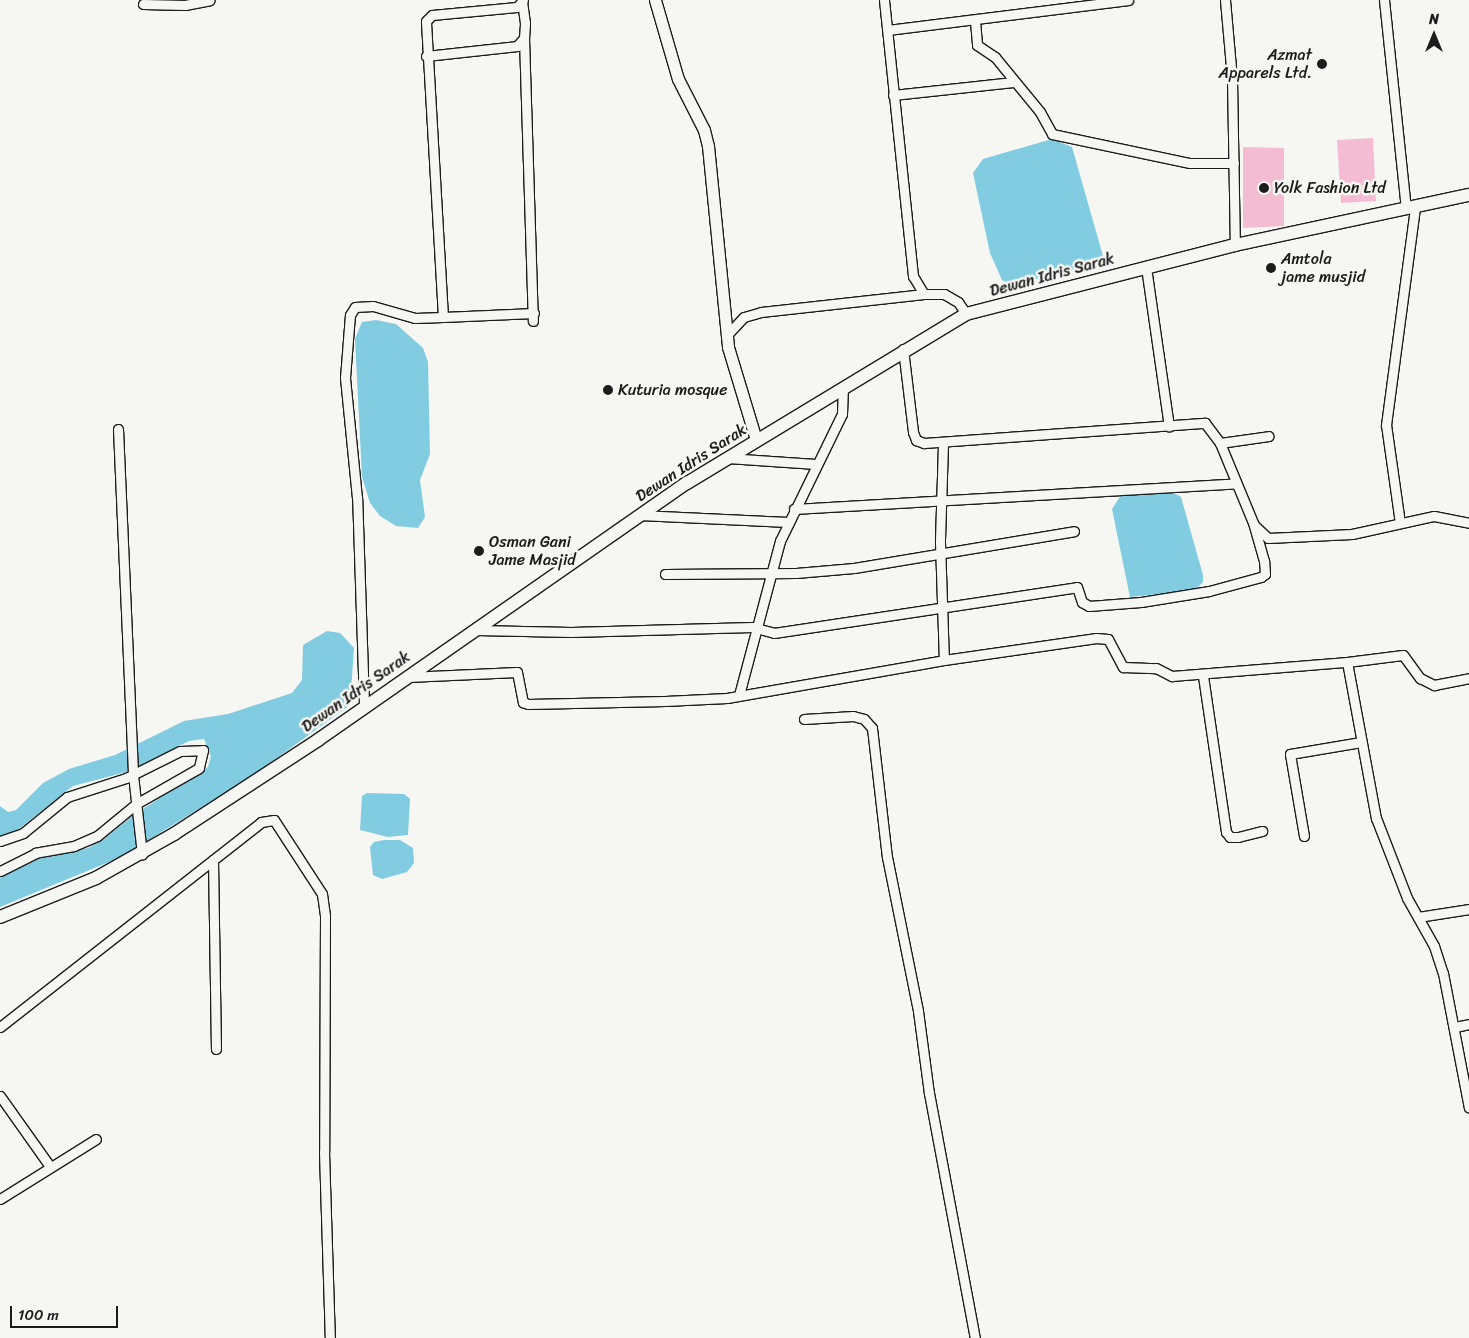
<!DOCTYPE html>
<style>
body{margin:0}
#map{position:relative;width:1469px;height:1338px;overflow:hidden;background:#f6f6f2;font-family:Sriracha,sans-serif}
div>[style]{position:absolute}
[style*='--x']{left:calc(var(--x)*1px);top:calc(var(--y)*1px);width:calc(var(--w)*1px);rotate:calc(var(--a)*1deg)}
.water>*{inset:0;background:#81cce1}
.building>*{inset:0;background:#f4bcd3}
.roads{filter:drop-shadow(1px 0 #1c1c1c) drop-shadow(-1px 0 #1c1c1c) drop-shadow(0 1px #1c1c1c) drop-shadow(0 -1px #1c1c1c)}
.minor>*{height:9px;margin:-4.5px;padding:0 4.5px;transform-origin:4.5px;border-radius:4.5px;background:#f6f6f2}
.tertiary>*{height:11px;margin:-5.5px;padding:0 5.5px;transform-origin:5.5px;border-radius:5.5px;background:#f6f6f2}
.secondary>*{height:12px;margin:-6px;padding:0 6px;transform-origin:6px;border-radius:6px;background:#f6f6f2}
.dots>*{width:14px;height:14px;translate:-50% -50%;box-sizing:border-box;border:2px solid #f6f6f2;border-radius:50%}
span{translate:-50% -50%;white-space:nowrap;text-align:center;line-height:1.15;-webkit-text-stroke:5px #f6f6f2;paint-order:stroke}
.poi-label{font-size:16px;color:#1c1c1c}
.right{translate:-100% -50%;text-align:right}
.left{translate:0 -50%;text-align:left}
.street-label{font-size:16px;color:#1c1c1c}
.north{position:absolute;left:1409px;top:10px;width:50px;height:50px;-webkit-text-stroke:4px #f6f6f2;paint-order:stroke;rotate:0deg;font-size:14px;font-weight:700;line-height:20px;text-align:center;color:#1c1c1c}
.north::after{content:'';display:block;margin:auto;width:18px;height:22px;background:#1c1c1c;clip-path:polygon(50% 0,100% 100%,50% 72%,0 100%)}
.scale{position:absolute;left:10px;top:1306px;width:108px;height:22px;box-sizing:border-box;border:2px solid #1c1c1c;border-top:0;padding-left:6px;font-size:15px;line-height:18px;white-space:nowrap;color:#1c1c1c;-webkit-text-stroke:4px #f6f6f2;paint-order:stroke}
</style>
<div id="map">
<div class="water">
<i style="clip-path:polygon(1052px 139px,1072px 147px,1103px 256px,1100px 262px,1014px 285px,1002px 280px,990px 253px,973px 173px,983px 159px)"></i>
<i style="clip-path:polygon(376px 320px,396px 324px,423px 348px,428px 362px,430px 454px,420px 480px,425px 517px,418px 528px,396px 526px,380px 516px,370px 503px,362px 477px,355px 339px,362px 322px)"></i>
<i style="clip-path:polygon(1145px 492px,1170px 491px,1181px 497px,1203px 575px,1203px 582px,1195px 590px,1130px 597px,1112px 509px,1121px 495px)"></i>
<i style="clip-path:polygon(327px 631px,340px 633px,354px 648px,350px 705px,252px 776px,121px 857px,0 907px,0 877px,27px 861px,88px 848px,104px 839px,135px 814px,208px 767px,211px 756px,204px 739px,189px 741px,130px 771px,73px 786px,11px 835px,0 836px,0 806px,8px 812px,16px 810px,43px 783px,69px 769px,115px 755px,184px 721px,228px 714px,292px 693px,302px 680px,303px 645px)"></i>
<i style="clip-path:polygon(367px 793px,404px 794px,410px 799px,408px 835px,388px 837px,360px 830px,362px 796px)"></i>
<i style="clip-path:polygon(384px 840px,400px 840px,413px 848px,414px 863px,407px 872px,382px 879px,373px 875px,370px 847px,374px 842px)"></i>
</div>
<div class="building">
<i style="clip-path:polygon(1373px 138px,1376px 201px,1341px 203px,1337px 140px)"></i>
<i style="clip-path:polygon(1243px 147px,1284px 148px,1284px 226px,1243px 228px)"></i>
</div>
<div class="roads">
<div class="minor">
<i style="--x:884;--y:0;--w:278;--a:84"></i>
<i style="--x:913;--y:276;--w:21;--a:59"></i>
<i style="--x:1225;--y:0;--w:79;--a:84.9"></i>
<i style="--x:1232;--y:79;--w:166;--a:89"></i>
<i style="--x:1384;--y:0;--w:210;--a:84"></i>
<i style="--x:143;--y:4;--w:42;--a:1.4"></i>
<i style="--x:185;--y:5;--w:25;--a:-11"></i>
<i style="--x:975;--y:21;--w:24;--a:85"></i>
<i style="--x:977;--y:45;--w:22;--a:34"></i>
<i style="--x:995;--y:57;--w:71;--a:50.7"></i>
<i style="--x:1040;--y:112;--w:25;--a:61"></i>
<i style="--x:1052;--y:134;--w:141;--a:11.9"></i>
<i style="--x:1190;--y:163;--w:44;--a:0"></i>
<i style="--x:888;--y:30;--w:242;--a:-7.1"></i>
<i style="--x:524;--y:38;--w:283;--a:88.2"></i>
<i style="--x:426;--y:56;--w:92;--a:-6.3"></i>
<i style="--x:517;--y:46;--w:11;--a:-49"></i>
<i style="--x:524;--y:38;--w:15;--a:-86"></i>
<i style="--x:525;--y:23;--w:21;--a:-98"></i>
<i style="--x:893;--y:95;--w:121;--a:-6.2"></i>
<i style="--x:1146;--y:267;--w:161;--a:81.8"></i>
<i style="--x:443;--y:317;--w:91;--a:-2.5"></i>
<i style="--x:726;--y:336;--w:26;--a:-47"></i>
<i style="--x:744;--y:317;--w:18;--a:-16"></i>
<i style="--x:761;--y:312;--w:164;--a:-6.3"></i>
<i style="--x:924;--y:294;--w:20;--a:0"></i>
<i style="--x:944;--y:294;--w:16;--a:30"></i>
<i style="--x:958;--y:302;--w:14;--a:56"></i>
<i style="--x:903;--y:349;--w:84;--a:83.1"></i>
<i style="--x:913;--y:432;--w:9;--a:69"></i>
<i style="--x:916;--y:440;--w:9;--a:21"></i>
<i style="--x:924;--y:443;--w:282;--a:-4.1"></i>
<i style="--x:1205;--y:423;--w:25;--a:53"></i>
<i style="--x:1220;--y:443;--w:89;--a:67.5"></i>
<i style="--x:1254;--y:525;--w:19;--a:43"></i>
<i style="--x:1268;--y:538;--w:84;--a:-2.7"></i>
<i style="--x:1352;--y:534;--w:84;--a:-12.4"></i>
<i style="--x:1434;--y:516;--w:36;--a:11"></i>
<i style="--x:118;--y:429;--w:346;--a:87.5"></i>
<i style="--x:133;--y:775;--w:80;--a:83.5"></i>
<i style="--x:1220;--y:443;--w:49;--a:-8.1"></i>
<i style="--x:943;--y:444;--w:98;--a:91.8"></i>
<i style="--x:940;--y:542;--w:118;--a:88.1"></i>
<i style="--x:944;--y:660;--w:154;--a:-8.2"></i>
<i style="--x:1096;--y:638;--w:12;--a:5"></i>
<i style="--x:1108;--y:639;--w:32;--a:62"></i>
<i style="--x:1123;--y:667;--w:33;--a:2"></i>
<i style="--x:1156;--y:668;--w:18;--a:27"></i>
<i style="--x:1172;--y:676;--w:176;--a:-4.6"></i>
<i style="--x:1347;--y:662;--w:159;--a:79.5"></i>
<i style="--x:1376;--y:818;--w:86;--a:68.8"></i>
<i style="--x:1407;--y:898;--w:55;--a:60.6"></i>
<i style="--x:1434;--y:946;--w:28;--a:72"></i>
<i style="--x:1443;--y:973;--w:137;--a:79.1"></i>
<i style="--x:728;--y:458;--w:87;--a:3.9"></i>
<i style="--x:794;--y:509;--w:441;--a:-3.3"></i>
<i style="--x:639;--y:515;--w:149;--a:2.7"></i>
<i style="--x:1400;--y:523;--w:99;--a:-98.1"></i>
<i style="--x:1386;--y:425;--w:220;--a:-82.4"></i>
<i style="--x:665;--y:574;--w:131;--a:-0.4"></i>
<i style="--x:796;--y:573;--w:58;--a:-4.9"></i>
<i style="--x:854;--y:568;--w:223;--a:-9.5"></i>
<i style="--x:476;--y:630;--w:95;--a:1.2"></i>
<i style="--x:571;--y:632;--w:181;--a:-1.6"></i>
<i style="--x:752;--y:627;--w:23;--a:15"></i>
<i style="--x:774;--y:633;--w:306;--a:-8.6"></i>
<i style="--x:1077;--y:587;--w:16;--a:72"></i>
<i style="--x:1082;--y:602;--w:8;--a:30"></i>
<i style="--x:1089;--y:606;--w:52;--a:-4.4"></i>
<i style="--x:1141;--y:602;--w:69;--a:-9.2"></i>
<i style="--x:1209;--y:591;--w:54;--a:-15.1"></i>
<i style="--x:1261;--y:577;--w:5;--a:-37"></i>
<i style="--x:1265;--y:574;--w:13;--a:-94"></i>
<i style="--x:1264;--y:561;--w:37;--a:-106"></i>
<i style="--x:1347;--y:662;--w:56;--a:-7.1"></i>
<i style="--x:1403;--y:655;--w:29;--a:54"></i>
<i style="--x:1420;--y:678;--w:16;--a:27"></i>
<i style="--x:1434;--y:685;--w:36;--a:-11"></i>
<i style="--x:1203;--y:676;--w:158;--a:81.6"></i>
<i style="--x:1226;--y:832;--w:6;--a:51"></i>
<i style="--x:1230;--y:837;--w:8;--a:0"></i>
<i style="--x:1238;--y:837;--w:25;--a:-14"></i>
<i style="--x:408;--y:677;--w:109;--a:-2.6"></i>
<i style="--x:517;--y:672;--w:31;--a:79"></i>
<i style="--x:523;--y:702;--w:5;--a:22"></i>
<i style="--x:528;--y:704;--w:137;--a:-1.3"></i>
<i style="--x:665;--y:701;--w:62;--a:-2.8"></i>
<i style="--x:727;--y:698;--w:220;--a:-9.9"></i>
<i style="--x:739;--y:695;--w:159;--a:-75.1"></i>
<i style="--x:780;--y:541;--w:141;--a:-64"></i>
<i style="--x:842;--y:414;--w:27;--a:-88"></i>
<i style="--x:364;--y:704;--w:206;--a:-91.9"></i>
<i style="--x:357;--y:498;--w:121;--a:-95.7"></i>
<i style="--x:345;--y:378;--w:63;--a:-85.5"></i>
<i style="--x:350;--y:315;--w:9;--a:-58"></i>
<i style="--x:355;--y:307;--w:18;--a:-3"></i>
<i style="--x:373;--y:306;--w:44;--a:15.9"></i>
<i style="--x:415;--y:318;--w:28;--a:-2"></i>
<i style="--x:443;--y:317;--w:296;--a:-93.3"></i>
<i style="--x:426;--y:21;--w:8;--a:-45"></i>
<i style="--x:432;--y:15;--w:85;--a:-5.4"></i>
<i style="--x:517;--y:7;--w:9;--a:-49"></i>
<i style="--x:804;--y:719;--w:49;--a:-3.5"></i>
<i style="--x:853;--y:716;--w:11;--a:15"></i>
<i style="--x:864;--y:719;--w:12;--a:48"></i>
<i style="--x:872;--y:728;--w:130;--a:83.4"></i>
<i style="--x:887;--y:857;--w:157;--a:78.6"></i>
<i style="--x:918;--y:1011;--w:83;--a:82.4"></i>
<i style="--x:929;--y:1093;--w:249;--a:79.4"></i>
<i style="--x:1304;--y:836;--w:83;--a:-99.7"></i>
<i style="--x:1290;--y:754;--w:72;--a:-9.6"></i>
<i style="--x:0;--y:841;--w:24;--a:-19"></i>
<i style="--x:23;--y:833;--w:57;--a:-39.3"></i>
<i style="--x:67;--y:797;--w:62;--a:-17.9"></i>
<i style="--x:126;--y:778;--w:60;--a:-26.6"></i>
<i style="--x:180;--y:751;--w:23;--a:-2"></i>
<i style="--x:203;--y:750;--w:18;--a:103"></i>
<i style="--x:199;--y:768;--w:73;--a:150.3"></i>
<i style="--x:136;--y:804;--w:50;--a:140.6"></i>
<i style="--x:97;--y:836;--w:25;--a:157"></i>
<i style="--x:74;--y:846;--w:39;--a:170"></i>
<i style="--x:36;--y:853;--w:40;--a:153.4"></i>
<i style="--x:213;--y:860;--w:189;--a:89.1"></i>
<i style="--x:1418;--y:917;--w:52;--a:-8.9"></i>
<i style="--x:0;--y:1027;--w:332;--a:-38.1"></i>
<i style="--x:261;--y:822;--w:13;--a:-9"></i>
<i style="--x:274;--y:820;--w:88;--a:57"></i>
<i style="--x:322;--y:894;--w:22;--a:82"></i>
<i style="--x:325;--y:916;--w:236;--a:90.2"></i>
<i style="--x:324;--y:1152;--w:186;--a:88.2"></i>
<i style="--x:1455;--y:1027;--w:14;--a:-12"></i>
<i style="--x:0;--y:1096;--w:85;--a:54.6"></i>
<i style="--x:0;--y:1199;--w:113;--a:-32"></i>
</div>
<div class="tertiary">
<i style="--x:655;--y:0;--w:82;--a:73.8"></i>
<i style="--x:678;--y:79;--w:57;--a:63"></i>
<i style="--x:704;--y:130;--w:16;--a:76"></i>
<i style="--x:708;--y:146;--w:202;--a:84.3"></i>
<i style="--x:728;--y:347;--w:97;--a:73.2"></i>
</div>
<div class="secondary">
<i style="--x:0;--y:917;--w:104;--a:-22.1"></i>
<i style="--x:96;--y:878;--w:90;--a:-29.4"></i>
<i style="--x:174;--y:834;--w:172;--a:-33.1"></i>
<i style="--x:318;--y:740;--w:450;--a:-34.9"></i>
<i style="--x:687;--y:483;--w:326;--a:-31.2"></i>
<i style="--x:966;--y:314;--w:278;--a:-14.4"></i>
<i style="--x:1235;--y:245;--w:239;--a:-12.1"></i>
</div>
</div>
<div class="dots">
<i style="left:1322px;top:64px;background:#1c1c1c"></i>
<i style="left:1264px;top:188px;background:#1c1c1c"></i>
<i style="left:1271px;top:268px;background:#1c1c1c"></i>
<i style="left:608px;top:390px;background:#1c1c1c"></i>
<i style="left:479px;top:551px;background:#1c1c1c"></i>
</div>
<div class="poi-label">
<span class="right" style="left:1312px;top:64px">Azmat<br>Apparels Ltd.</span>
<span class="left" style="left:1274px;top:188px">Yolk Fashion Ltd</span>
<span class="left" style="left:1281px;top:268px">Amtola<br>jame musjid</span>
<span class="left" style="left:618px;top:390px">Kuturia mosque</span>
<span class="left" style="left:489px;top:551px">Osman Gani<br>Jame Masjid</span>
</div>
<div class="street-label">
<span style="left:1052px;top:275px;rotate:-15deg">Dewan Idris Sarak</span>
<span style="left:691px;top:463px;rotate:-33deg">Dewan Idris Sarak</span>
<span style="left:356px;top:692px;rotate:-35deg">Dewan Idris Sarak</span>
</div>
<div class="north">N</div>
<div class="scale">100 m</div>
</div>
